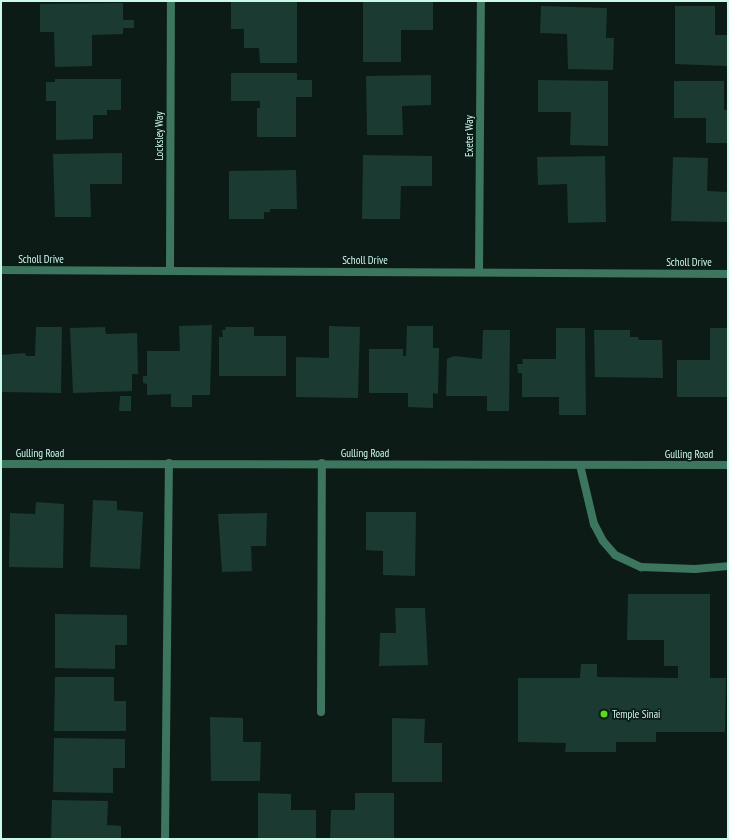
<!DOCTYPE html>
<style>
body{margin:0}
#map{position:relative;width:729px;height:840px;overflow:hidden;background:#0d1b17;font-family:"PT Sans Narrow",sans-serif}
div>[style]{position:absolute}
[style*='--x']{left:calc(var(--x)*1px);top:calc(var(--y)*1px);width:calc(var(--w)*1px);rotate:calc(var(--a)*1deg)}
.building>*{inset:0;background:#1a3a32}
.service>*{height:8px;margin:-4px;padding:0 4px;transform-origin:4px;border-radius:4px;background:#3c765e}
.minor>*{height:8px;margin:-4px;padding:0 4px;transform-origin:4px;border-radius:4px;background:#3c765e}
.dots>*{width:11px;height:11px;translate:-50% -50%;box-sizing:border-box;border:2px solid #0d1b17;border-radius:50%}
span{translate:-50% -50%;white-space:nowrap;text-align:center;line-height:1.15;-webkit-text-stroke:3.5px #0d1b17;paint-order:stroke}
.street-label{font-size:11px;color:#cbfaeb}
.poi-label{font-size:11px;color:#cbfaeb}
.left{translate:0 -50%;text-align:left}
.frame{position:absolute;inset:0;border:2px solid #cbfaeb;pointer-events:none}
</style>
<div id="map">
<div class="building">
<i style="clip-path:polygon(231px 1px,297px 1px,297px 63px,260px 63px,259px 48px,244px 48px,244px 29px,231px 29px)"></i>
<i style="clip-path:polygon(363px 1px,433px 1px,433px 30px,401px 30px,401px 62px,363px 62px)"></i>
<i style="clip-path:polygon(123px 3px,123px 20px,134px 20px,134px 28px,123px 28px,123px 34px,92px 35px,92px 66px,55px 67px,54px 32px,40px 32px,40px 4px)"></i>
<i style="clip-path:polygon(541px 6px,607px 8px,606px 38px,614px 38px,613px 70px,568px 69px,567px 34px,540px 33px)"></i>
<i style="clip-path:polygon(675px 6px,715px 6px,715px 35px,728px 35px,728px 66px,675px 64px)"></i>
<i style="clip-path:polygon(231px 73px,297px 73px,297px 80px,312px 80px,312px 97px,296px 97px,296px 137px,257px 137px,257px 108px,260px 108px,260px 101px,231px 101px)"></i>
<i style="clip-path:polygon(431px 75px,431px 105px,402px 106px,403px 135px,367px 135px,366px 76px)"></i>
<i style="clip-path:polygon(55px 79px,121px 79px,121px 110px,107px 110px,107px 115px,93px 115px,93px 139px,56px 140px,56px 101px,46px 101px,46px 82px,55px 82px)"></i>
<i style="clip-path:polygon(538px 80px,608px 81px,608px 146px,570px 145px,571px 112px,538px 112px)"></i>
<i style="clip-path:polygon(674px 81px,724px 81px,724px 110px,728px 110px,728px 143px,706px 143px,706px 118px,674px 118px)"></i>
<i style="clip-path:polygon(122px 153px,122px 184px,90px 184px,91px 217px,55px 217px,53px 154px)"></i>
<i style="clip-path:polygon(363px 155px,432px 156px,432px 186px,401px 186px,400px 219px,362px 219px)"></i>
<i style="clip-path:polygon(605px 156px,606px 222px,568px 223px,567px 184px,538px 185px,537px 157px)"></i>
<i style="clip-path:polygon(673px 157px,708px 158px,707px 191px,728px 192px,728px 222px,671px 221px)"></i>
<i style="clip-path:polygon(296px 170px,297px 209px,270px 209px,270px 212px,264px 212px,264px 219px,229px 219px,229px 171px)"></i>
<i style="clip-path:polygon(212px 325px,210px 395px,192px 395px,192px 407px,171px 407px,171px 394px,147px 395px,147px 384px,143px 383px,143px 376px,147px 376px,147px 351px,180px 351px,179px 326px)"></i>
<i style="clip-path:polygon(329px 326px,360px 327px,358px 398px,296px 397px,296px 357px,329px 358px)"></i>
<i style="clip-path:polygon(407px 326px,433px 326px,433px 348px,439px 348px,438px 394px,433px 393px,433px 408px,408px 407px,408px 393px,369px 393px,369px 349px,403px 349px,403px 356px,406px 356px)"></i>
<i style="clip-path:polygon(36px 327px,62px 327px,61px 393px,1px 392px,1px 355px,25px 353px,26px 356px,35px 356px)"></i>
<i style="clip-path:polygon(105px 327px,106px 334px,137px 333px,138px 374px,132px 374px,132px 391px,73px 393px,70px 328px)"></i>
<i style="clip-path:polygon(225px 327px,254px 327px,254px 336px,286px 336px,286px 376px,219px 376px,219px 337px,223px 337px,222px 330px,226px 330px)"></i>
<i style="clip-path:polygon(556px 328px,585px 328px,586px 415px,559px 415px,559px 397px,522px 397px,522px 373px,518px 373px,517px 364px,523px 364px,522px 359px,556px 359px)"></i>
<i style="clip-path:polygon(710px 328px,728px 328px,728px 397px,677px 397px,677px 360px,710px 360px)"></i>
<i style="clip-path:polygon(483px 330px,510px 330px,509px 411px,487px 411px,487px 396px,446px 396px,447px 359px,454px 356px,482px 359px)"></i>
<i style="clip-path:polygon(594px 330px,630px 330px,630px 337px,638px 337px,639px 340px,662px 340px,663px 378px,595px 377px)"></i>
<i style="clip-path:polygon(120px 396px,131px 396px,131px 411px,119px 411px)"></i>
<i style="clip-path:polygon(93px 500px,117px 501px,117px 510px,143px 512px,140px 569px,90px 567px)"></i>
<i style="clip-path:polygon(36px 502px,64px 504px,63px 568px,9px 567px,10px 513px,35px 514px)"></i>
<i style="clip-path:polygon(366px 512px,416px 512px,415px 576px,383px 575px,383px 551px,366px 550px)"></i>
<i style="clip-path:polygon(267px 513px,266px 546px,251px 546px,252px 571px,222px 572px,218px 514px)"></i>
<i style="clip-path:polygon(628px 594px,710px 594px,710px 678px,726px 678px,725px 732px,656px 732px,656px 742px,616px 742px,616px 752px,565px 752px,566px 743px,518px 742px,518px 678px,580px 678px,581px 664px,597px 664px,597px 677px,678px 678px,678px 666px,664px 666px,664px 640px,627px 640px)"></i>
<i style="clip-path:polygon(395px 608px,425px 608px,428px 665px,379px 666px,380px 633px,396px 633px)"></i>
<i style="clip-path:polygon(55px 614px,127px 615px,127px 645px,115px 645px,115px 669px,55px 668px)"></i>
<i style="clip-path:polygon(55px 677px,114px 677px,114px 701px,126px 701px,126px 731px,54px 731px)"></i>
<i style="clip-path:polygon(210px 717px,243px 718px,243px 742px,261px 742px,260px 781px,211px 781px)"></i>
<i style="clip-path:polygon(392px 718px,425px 719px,424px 743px,442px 743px,442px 782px,392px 782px)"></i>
<i style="clip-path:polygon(54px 738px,125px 739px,125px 768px,113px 768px,113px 793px,53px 792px)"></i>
<i style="clip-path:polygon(258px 793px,291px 794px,291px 810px,316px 810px,316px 839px,258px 839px)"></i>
<i style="clip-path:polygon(355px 793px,394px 793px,394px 839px,330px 839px,331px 810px,355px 810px)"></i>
<i style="clip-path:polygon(52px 800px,108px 801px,107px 825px,121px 826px,121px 839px,51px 839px)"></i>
</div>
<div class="service">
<i style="--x:580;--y:465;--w:61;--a:76.7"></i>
<i style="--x:594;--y:524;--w:19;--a:62"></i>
<i style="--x:603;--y:541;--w:18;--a:49"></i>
<i style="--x:615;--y:555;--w:29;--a:25"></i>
<i style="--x:641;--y:567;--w:54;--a:2.1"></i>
<i style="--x:695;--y:569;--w:33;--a:-5"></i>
</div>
<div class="minor">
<i style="--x:1;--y:270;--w:727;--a:0.32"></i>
<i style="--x:170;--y:270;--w:269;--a:-89.8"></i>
<i style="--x:479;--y:272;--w:271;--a:-89.6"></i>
<i style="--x:1;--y:464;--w:727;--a:0.08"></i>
<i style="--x:321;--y:712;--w:249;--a:-89.8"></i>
<i style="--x:165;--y:839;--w:376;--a:-89.4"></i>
</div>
<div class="dots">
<i style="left:604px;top:714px;background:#5add14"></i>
</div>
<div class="street-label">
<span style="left:159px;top:136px;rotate:-90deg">Locksley Way</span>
<span style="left:469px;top:136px;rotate:-90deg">Exeter Way</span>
<span style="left:41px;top:259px">Scholl Drive</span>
<span style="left:365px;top:260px">Scholl Drive</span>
<span style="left:689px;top:262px">Scholl Drive</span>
<span style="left:40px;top:453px">Gulling Road</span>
<span style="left:365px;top:453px">Gulling Road</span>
<span style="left:689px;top:454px">Gulling Road</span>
</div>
<div class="poi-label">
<span class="left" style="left:612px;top:714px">Temple Sinai</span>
</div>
<div class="frame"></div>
</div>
